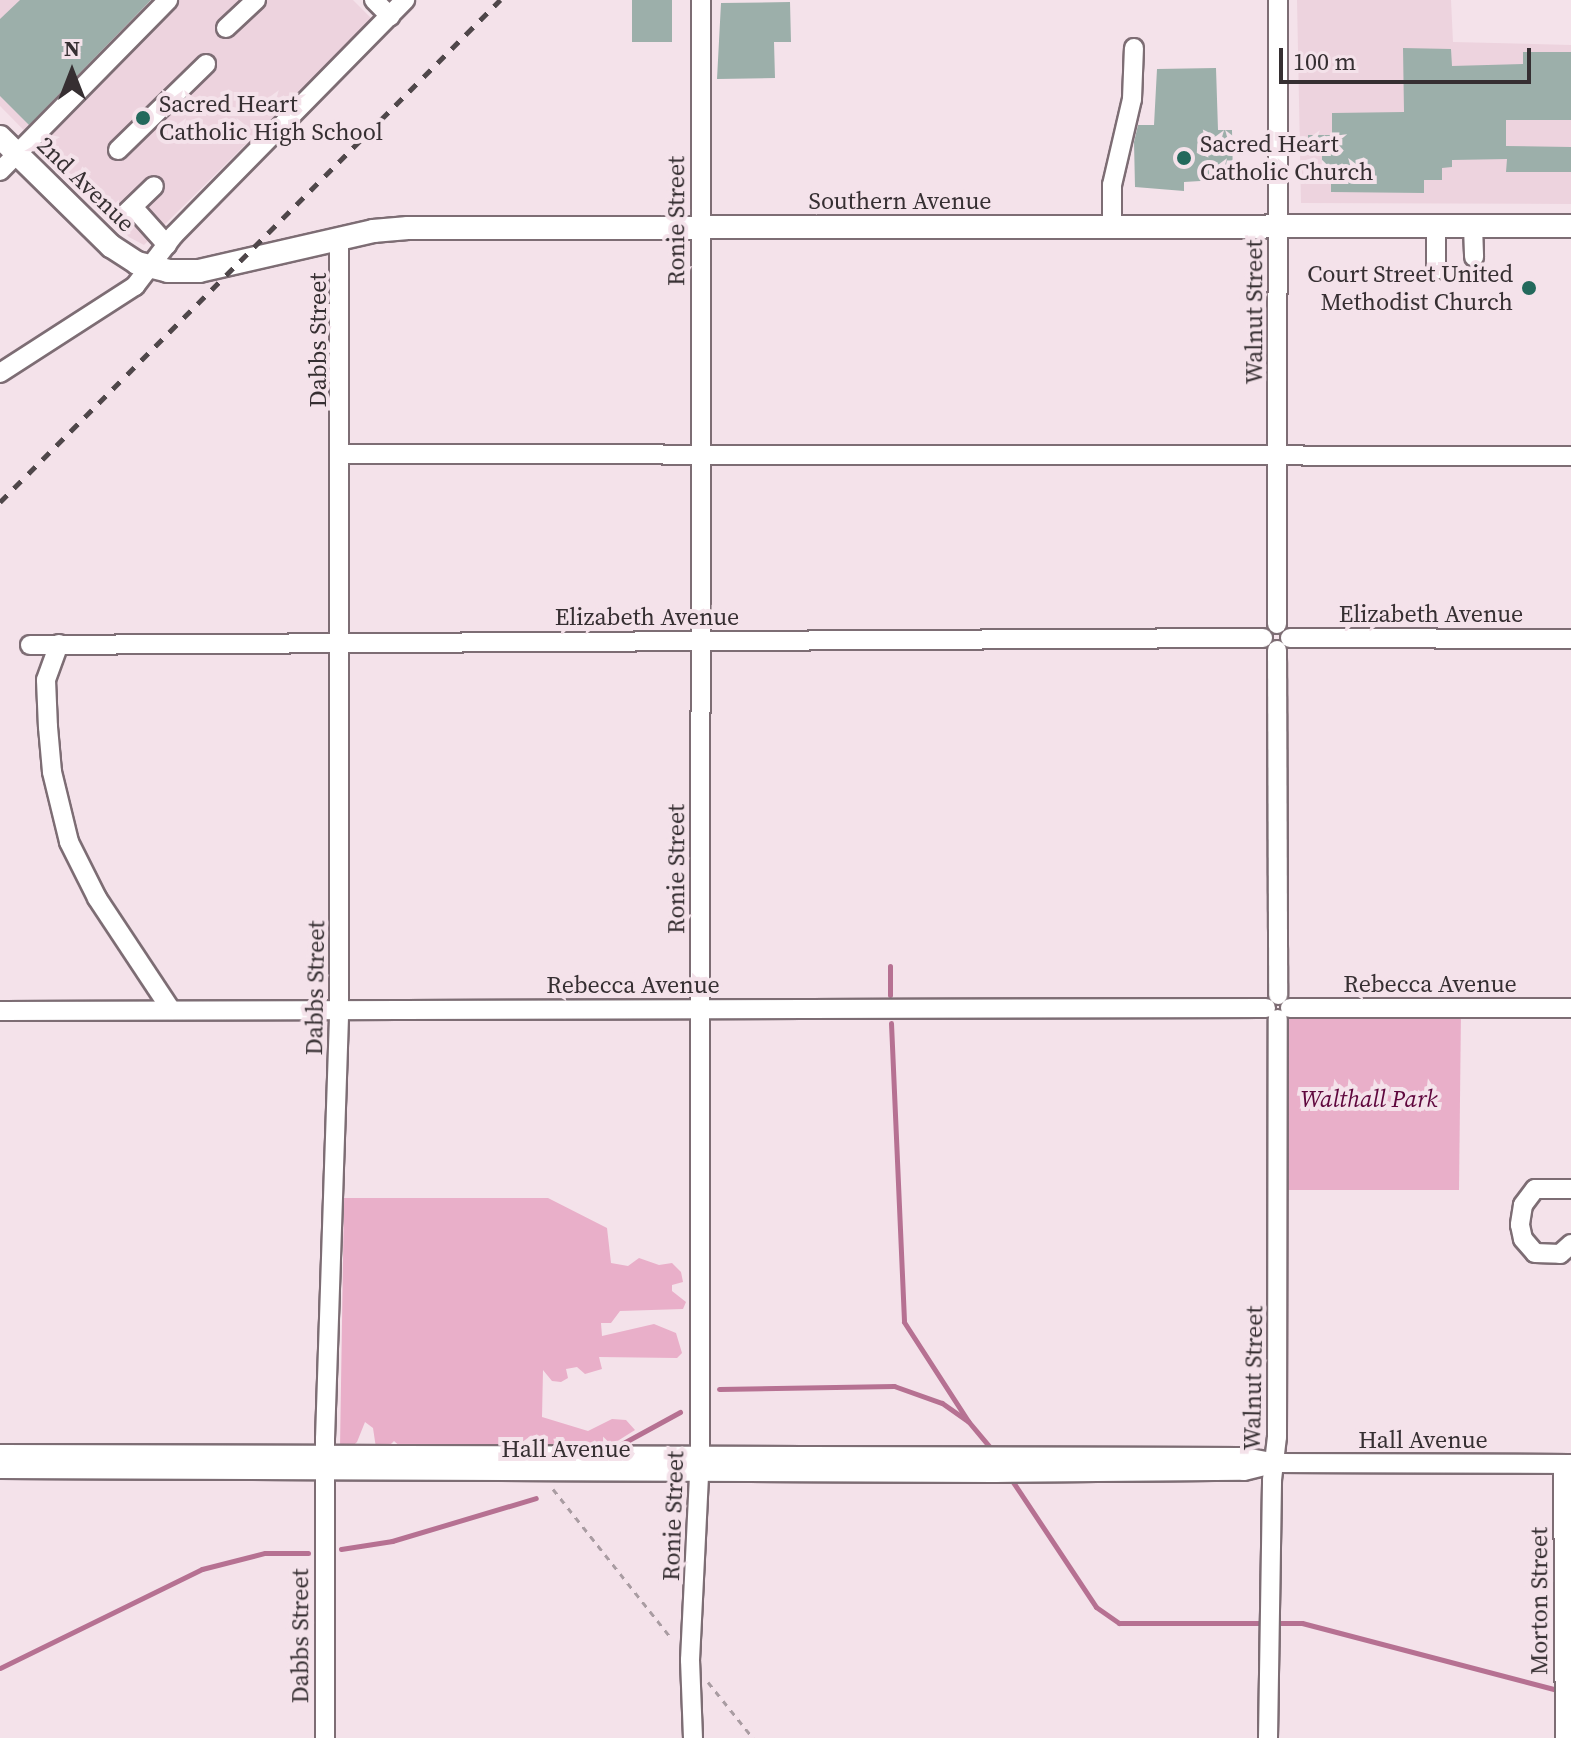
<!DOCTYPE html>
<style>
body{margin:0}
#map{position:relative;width:1571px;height:1738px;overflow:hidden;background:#f4e2ea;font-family:"Source Serif 4",serif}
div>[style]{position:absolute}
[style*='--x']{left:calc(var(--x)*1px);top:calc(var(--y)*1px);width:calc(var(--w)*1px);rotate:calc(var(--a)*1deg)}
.built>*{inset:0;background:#edd3de}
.green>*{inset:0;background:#e9afc9}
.stream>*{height:5px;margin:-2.5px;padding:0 2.5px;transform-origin:2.5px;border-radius:2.5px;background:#b67192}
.building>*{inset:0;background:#9cafaa}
.path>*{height:3px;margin-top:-1.5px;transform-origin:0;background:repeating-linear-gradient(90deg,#a99ca2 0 6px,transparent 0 12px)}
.roads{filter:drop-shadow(2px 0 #7d6d74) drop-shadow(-2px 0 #7d6d74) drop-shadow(0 2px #7d6d74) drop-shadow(0 -2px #7d6d74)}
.minor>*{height:18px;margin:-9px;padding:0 9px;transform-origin:9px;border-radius:9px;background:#fff}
.major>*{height:22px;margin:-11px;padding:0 11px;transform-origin:11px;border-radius:11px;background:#fff}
.rail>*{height:5px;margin-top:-2.5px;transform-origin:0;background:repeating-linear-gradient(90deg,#4f474a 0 10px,transparent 0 20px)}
.dots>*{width:22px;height:22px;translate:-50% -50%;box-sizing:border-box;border:4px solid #f4e2ea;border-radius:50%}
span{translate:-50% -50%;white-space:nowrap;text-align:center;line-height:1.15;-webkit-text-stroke:8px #f4e2ea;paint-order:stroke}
.poi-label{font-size:24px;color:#362f32}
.left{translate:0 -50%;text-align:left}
.right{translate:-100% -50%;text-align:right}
.street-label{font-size:24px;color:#362f32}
.park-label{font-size:24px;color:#5f073d;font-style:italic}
.north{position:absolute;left:32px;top:32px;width:80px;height:80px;-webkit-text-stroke:6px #f4e2ea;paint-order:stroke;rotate:0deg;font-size:22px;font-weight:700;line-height:32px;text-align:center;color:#362f32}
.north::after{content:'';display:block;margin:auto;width:28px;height:36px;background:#362f32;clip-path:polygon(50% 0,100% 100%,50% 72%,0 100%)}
.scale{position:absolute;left:1279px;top:48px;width:252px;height:36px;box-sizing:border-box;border:4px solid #362f32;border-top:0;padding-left:10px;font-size:24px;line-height:28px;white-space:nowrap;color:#362f32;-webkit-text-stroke:6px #f4e2ea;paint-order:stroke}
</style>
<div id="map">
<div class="built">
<i style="clip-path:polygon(0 0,353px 0,372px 19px,144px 245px,129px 237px,0 106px)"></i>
<i style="clip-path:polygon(1297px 0,1451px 0,1453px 42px,1571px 45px,1571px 204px,1301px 203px)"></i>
</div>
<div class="green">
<i style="clip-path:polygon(1461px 1009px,1459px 1190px,1279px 1190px,1281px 1018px)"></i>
<i style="clip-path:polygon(344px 1198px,548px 1198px,607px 1228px,611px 1263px,628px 1266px,639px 1258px,659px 1265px,672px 1263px,681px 1272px,683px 1282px,672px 1285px,672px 1291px,686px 1302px,683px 1309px,620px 1311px,611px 1323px,601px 1323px,602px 1336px,654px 1324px,676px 1333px,682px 1353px,677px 1358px,599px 1357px,602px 1369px,585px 1374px,577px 1367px,566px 1369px,568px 1378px,561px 1382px,552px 1381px,543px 1370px,542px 1417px,588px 1431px,612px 1419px,626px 1420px,635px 1430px,600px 1452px,404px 1450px,394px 1441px,384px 1451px,376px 1448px,373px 1428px,365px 1422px,357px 1442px,347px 1451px,340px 1447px)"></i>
</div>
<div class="stream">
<i style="--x:890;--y:966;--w:29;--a:90"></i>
<i style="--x:891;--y:1023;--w:299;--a:87.5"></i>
<i style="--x:904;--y:1322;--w:118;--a:57.1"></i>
<i style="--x:719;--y:1389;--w:175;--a:-1"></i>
<i style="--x:894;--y:1386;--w:51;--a:19.5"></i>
<i style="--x:942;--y:1403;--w:32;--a:35"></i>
<i style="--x:968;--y:1421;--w:35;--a:50"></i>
<i style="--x:616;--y:1447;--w:73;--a:-28.7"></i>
<i style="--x:1013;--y:1482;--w:150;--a:56.4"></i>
<i style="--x:1096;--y:1607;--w:28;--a:35"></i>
<i style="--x:1119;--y:1623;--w:183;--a:0"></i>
<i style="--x:1302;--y:1623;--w:269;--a:14.7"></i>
<i style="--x:341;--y:1549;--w:52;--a:-8.9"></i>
<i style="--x:392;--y:1541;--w:150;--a:-16.6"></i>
<i style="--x:0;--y:1668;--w:225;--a:-26.1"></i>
<i style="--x:202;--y:1569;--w:65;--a:-14.3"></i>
<i style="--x:265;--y:1553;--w:43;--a:0"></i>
</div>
<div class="building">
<i style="clip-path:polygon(20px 0,151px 0,29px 125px,0 96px,0 19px)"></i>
<i style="clip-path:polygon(632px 0,672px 0,672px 42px,632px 42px)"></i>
<i style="clip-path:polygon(790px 2px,791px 42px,774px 42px,775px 78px,717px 79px,721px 3px)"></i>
<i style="clip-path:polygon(1403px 48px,1451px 49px,1452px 66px,1523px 64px,1523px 52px,1571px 52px,1571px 120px,1506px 120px,1506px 146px,1571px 147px,1571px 172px,1506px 172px,1507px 159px,1452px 160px,1452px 167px,1442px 168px,1442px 180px,1424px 180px,1424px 193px,1331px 192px,1331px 181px,1322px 181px,1322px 152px,1308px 151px,1308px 135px,1332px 135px,1332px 113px,1404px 112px)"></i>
<i style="clip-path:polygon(1216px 68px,1218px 130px,1232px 130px,1233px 179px,1184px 182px,1184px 191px,1135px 187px,1134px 142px,1138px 125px,1154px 125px,1157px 69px)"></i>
</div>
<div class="path">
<i style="--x:553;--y:1489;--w:191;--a:51.6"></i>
<i style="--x:708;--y:1682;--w:72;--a:51.2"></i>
</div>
<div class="roads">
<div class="minor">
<i style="--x:374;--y:0;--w:23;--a:45"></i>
<i style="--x:226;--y:28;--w:41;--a:-43"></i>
<i style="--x:118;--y:150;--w:123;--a:-44.3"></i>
<i style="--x:0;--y:171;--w:240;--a:-45.5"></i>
<i style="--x:133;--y:207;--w:51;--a:48.2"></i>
<i style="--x:125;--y:214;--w:40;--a:-44"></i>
<i style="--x:1112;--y:226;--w:41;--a:-90"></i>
<i style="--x:1112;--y:185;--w:88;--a:-76.9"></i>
<i style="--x:1132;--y:99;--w:51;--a:-87.8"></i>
<i style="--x:1436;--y:226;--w:44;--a:90"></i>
<i style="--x:1473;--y:226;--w:31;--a:88"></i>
<i style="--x:0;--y:373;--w:161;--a:-32.8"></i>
<i style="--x:135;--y:286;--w:64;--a:-52.6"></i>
<i style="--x:174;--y:235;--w:330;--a:-45.5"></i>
<i style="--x:341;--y:454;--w:1230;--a:0.09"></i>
<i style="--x:1277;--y:624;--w:624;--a:-89.91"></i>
<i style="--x:1290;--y:638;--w:281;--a:0.2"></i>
<i style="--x:59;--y:644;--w:38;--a:110"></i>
<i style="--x:46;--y:680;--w:47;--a:87.6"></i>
<i style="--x:48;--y:727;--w:45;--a:84.9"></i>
<i style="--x:52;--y:772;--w:72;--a:76.3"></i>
<i style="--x:69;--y:842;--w:63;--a:63.4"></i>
<i style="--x:97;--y:898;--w:134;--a:56.5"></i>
<i style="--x:30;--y:645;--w:1233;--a:-0.33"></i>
<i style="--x:1277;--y:650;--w:345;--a:89.8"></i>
<i style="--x:1290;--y:1008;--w:281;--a:0"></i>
<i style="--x:0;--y:1011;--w:1266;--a:-0.14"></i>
<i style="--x:1571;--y:1189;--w:36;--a:180"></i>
<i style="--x:1535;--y:1189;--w:20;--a:127"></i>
<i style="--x:1523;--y:1205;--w:20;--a:99"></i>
<i style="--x:1520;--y:1225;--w:14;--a:78"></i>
<i style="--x:1523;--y:1239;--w:18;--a:49"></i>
<i style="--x:1535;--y:1253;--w:25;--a:2"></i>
<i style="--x:1560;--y:1254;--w:15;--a:-42"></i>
<i style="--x:0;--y:1454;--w:1245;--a:0.14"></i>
<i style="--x:1245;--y:1457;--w:31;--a:11"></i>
<i style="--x:1275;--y:1463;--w:296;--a:0.2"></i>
<i style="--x:1563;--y:1464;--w:274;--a:89.6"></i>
<i style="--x:0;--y:1469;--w:995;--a:0.23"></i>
<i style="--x:995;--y:1473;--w:249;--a:-0.5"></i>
<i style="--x:1244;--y:1471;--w:25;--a:-14"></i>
<i style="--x:325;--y:1738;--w:299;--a:-90"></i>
<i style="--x:325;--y:1439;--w:429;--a:-88.1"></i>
<i style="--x:339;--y:1010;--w:772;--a:-90"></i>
<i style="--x:693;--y:1738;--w:78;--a:-92.2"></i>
<i style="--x:690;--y:1660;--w:204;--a:-87.2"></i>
<i style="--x:700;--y:1456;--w:1456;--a:-89.96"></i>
<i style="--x:1268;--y:1738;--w:258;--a:-89.1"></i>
<i style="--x:1272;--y:1480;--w:43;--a:-83.4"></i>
<i style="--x:1277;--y:1437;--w:418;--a:-89.9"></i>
</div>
<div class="major">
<i style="--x:0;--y:137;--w:156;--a:44.5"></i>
<i style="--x:111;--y:246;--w:31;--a:33"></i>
<i style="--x:137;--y:263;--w:32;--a:14"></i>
<i style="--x:168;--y:271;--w:31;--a:0"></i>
<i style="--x:199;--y:271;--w:179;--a:-12.9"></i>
<i style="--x:373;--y:231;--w:35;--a:-5"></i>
<i style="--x:408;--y:228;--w:1163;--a:-0.1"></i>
</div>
</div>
<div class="rail">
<i style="--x:0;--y:502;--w:709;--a:-45.11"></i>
</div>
<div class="dots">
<i style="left:143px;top:118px;background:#23695c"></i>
<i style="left:1184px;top:158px;background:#23695c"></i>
<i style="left:1529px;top:288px;background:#23695c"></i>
</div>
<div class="poi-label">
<span class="left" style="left:159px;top:118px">Sacred Heart<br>Catholic High School</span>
<span class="left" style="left:1200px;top:158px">Sacred Heart<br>Catholic Church</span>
<span class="right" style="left:1513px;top:288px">Court Street United<br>Methodist Church</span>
</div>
<div class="street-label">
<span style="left:86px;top:184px;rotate:44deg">2nd Avenue</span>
<span style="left:900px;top:201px">Southern Avenue</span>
<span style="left:676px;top:221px;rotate:-90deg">Ronie Street</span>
<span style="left:1254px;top:312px;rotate:-90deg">Walnut Street</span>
<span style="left:318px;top:340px;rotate:-90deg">Dabbs Street</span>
<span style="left:1431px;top:614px">Elizabeth Avenue</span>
<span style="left:647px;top:617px">Elizabeth Avenue</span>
<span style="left:676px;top:869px;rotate:-90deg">Ronie Street</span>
<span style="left:1430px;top:984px">Rebecca Avenue</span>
<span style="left:633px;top:985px">Rebecca Avenue</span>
<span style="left:315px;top:988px;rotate:-89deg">Dabbs Street</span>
<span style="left:1253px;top:1378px;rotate:-89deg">Walnut Street</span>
<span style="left:1423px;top:1440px">Hall Avenue</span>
<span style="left:566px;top:1449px">Hall Avenue</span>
<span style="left:673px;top:1516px;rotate:-88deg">Ronie Street</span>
<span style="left:1539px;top:1601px;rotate:-90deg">Morton Street</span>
<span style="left:300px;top:1636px;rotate:-90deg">Dabbs Street</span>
</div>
<div class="park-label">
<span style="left:1369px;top:1099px">Walthall Park</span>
</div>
<div class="north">N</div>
<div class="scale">100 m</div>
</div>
